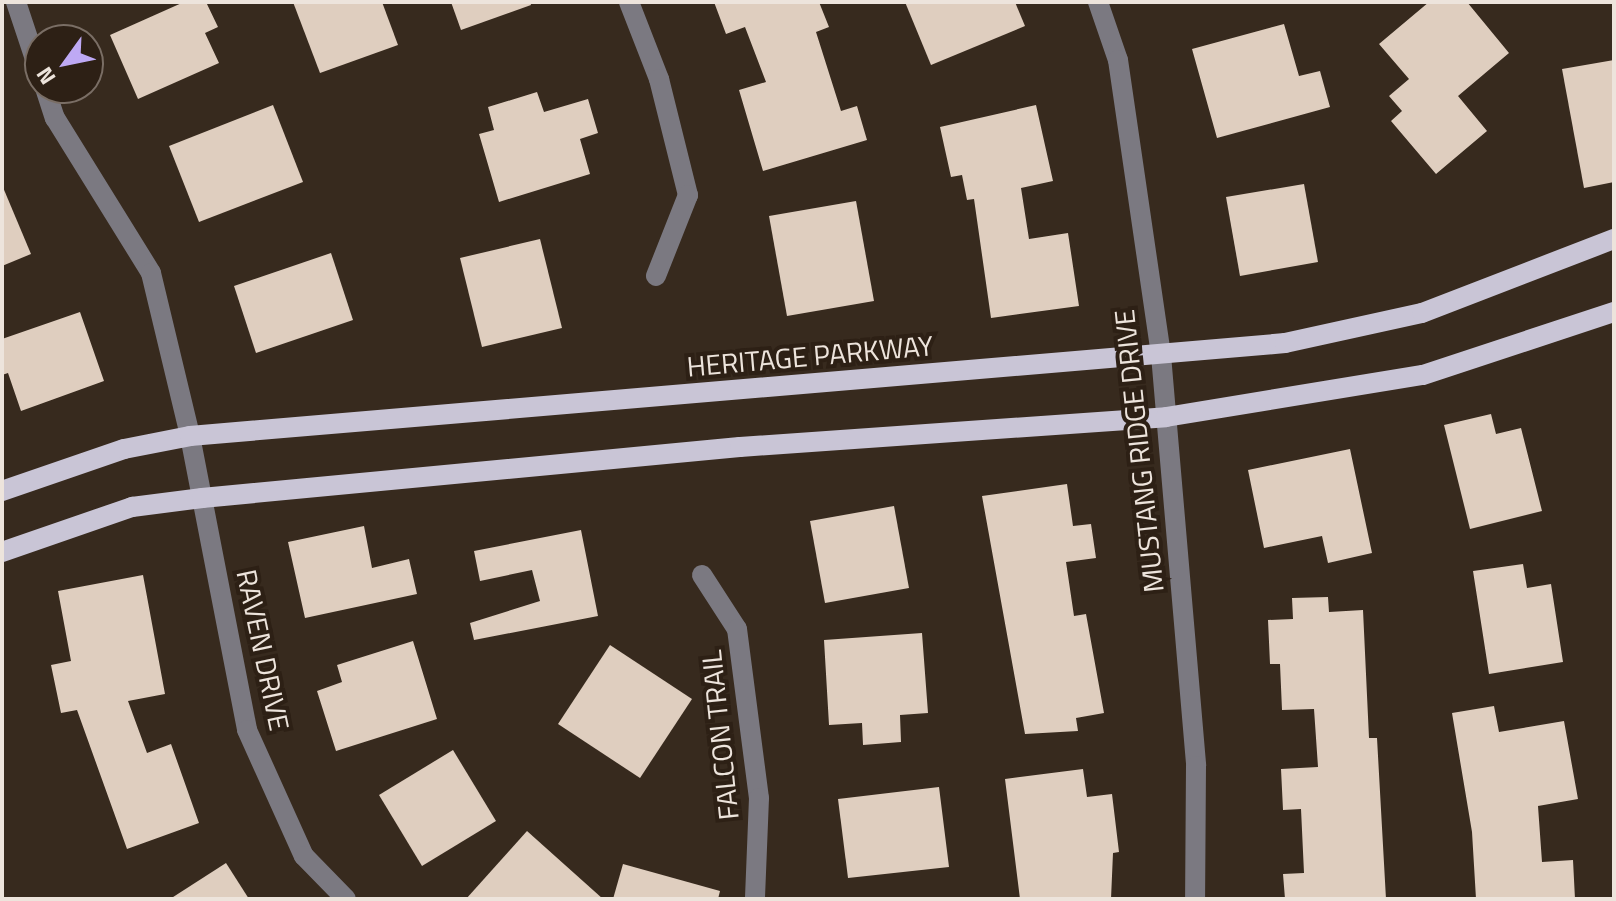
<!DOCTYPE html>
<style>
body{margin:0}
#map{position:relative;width:1616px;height:901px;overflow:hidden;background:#372a1e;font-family:"Titillium Web",sans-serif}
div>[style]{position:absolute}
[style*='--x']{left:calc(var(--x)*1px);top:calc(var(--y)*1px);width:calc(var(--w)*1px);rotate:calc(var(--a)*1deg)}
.building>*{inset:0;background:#dfcebf}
.minor>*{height:20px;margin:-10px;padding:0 10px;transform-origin:10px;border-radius:10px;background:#7b7981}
.major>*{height:20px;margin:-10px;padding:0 10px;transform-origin:10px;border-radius:10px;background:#c9c5d6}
span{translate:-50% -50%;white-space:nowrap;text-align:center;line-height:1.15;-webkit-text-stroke:8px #2d2015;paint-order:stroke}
.street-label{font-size:28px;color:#ede4dc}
.frame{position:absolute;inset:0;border:4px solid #ede4dc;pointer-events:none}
.north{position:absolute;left:24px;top:24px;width:80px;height:80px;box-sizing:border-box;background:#2d2015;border:2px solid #7a6e65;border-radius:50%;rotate:237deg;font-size:22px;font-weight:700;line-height:32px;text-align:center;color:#ede4dc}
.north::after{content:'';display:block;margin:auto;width:28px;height:36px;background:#bea9f4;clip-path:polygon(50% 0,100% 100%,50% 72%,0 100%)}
</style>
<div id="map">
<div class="building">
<i style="clip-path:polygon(184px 2px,206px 2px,218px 27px,205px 33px,219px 63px,138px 99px,110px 35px)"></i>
<i style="clip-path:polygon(293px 2px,382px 2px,398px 45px,320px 73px)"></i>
<i style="clip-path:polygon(451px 2px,530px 2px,531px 5px,461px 30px)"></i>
<i style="clip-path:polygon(714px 2px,819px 2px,829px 27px,816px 32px,841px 111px,857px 106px,867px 140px,763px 171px,739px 90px,766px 82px,745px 27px,726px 34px)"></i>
<i style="clip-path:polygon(905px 2px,1015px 2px,1025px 26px,931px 65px)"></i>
<i style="clip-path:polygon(1429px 2px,1467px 2px,1509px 53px,1458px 96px,1487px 131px,1436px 174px,1391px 121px,1402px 111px,1389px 96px,1409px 79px,1379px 44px)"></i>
<i style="clip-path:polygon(1284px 24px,1299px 76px,1320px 71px,1330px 107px,1217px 138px,1192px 49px)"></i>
<i style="clip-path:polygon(1614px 60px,1614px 182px,1584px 188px,1562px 69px)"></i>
<i style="clip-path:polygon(537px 92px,544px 112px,588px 99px,598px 133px,580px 139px,590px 174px,499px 202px,479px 134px,494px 130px,488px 107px)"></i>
<i style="clip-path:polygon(273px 105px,303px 182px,199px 222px,169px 146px)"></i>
<i style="clip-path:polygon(1036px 105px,1053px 181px,1021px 188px,1029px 239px,1068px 233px,1079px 306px,991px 318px,974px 199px,967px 200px,962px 175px,951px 177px,940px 127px)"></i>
<i style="clip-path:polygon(1304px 184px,1318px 262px,1240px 276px,1226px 197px)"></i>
<i style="clip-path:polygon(2px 185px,31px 254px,2px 266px)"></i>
<i style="clip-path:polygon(856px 201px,874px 301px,787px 316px,769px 216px)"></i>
<i style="clip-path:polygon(540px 239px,562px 328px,482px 347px,460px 258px)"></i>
<i style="clip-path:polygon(331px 253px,353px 320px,256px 353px,234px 286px)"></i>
<i style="clip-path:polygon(80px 312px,104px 381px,21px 411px,8px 373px,2px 375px,2px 339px)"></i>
<i style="clip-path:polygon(1491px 414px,1496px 434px,1521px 428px,1542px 511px,1470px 529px,1444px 425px)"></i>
<i style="clip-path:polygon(1350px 449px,1372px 553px,1328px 563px,1322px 536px,1264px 548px,1248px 470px)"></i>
<i style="clip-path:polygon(1067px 484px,1073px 526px,1091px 524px,1096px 558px,1066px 562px,1074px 616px,1086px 614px,1104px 713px,1076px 718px,1078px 731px,1025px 734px,982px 496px)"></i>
<i style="clip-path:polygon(894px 506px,909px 588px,825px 603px,810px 521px)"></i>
<i style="clip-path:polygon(364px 526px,372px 568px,409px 559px,417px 594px,305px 618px,288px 542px)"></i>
<i style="clip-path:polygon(581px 530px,598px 616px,474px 640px,470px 623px,540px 601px,532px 570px,480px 581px,474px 551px)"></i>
<i style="clip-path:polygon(1523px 564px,1527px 588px,1551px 584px,1563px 662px,1489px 674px,1473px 571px)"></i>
<i style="clip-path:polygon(143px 575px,165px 694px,128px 701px,147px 753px,171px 744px,199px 823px,127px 849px,77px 710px,61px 713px,51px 665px,71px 661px,58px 591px)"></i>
<i style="clip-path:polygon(1328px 597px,1329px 612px,1363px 610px,1369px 738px,1377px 738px,1386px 899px,1285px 899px,1283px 874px,1304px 873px,1301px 809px,1283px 810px,1281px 769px,1318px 767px,1314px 709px,1282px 710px,1280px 664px,1270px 664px,1268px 620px,1293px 619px,1292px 598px)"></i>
<i style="clip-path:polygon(922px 633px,928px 713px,900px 715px,901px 742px,863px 745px,862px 723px,829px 725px,824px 640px)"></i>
<i style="clip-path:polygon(413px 641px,437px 719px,336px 751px,317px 691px,342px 682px,337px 665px)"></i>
<i style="clip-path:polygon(610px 645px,692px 699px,640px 778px,558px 724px)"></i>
<i style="clip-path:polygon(1494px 706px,1499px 732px,1564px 721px,1578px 799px,1538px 806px,1542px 862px,1573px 860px,1575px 899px,1476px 899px,1472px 832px,1452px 713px)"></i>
<i style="clip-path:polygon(453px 750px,496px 821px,422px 866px,379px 795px)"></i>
<i style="clip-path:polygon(1083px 769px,1087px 797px,1112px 794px,1119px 852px,1113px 853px,1111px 899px,1020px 899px,1005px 779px)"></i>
<i style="clip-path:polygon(939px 787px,949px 867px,848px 878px,838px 799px)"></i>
<i style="clip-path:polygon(527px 831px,603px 899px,466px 899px)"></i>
<i style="clip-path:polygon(226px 863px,249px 899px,170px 899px)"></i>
<i style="clip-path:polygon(623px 864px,720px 891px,718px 899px,613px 899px)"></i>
</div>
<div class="minor">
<i style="--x:16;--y:2;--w:76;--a:71.6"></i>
<i style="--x:629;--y:2;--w:83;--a:68.7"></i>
<i style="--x:659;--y:79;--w:120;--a:76"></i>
<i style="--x:688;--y:195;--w:87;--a:111.6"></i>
<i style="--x:1098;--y:2;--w:61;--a:71"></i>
<i style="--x:1118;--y:60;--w:298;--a:81.7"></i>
<i style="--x:1161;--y:355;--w:412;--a:85.1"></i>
<i style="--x:1196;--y:766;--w:133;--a:90.4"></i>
<i style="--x:45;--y:88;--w:32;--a:72"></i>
<i style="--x:55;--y:118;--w:182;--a:58.2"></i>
<i style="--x:151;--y:273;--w:168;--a:76.5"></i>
<i style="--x:190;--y:436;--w:299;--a:79"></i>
<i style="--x:247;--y:730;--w:138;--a:65.7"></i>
<i style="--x:304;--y:856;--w:60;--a:45.7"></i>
<i style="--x:702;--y:575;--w:64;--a:57.1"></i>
<i style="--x:737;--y:629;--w:170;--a:82.6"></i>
<i style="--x:759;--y:798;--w:101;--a:92.3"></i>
</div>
<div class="major">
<i style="--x:2;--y:491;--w:129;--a:-19"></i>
<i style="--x:124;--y:449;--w:67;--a:-11.1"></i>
<i style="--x:190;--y:436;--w:1099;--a:-4.85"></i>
<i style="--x:1285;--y:343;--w:140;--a:-12.4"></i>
<i style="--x:1422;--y:313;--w:206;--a:-21.1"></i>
<i style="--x:2;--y:552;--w:138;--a:-19.1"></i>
<i style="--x:132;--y:507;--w:71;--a:-7.3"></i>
<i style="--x:202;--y:498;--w:540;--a:-5.42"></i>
<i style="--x:740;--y:447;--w:427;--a:-4"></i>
<i style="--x:1166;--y:417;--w:260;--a:-9.3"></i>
<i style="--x:1423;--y:375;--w:201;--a:-18.3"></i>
</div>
<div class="street-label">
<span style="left:810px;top:356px;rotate:-5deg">HERITAGE PARKWAY</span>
<span style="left:1139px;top:451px;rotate:-96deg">MUSTANG RIDGE DRIVE</span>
<span style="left:263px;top:650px;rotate:78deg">RAVEN DRIVE</span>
<span style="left:720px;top:735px;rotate:-96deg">FALCON TRAIL</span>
</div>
<div class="frame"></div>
<div class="north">N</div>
</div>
